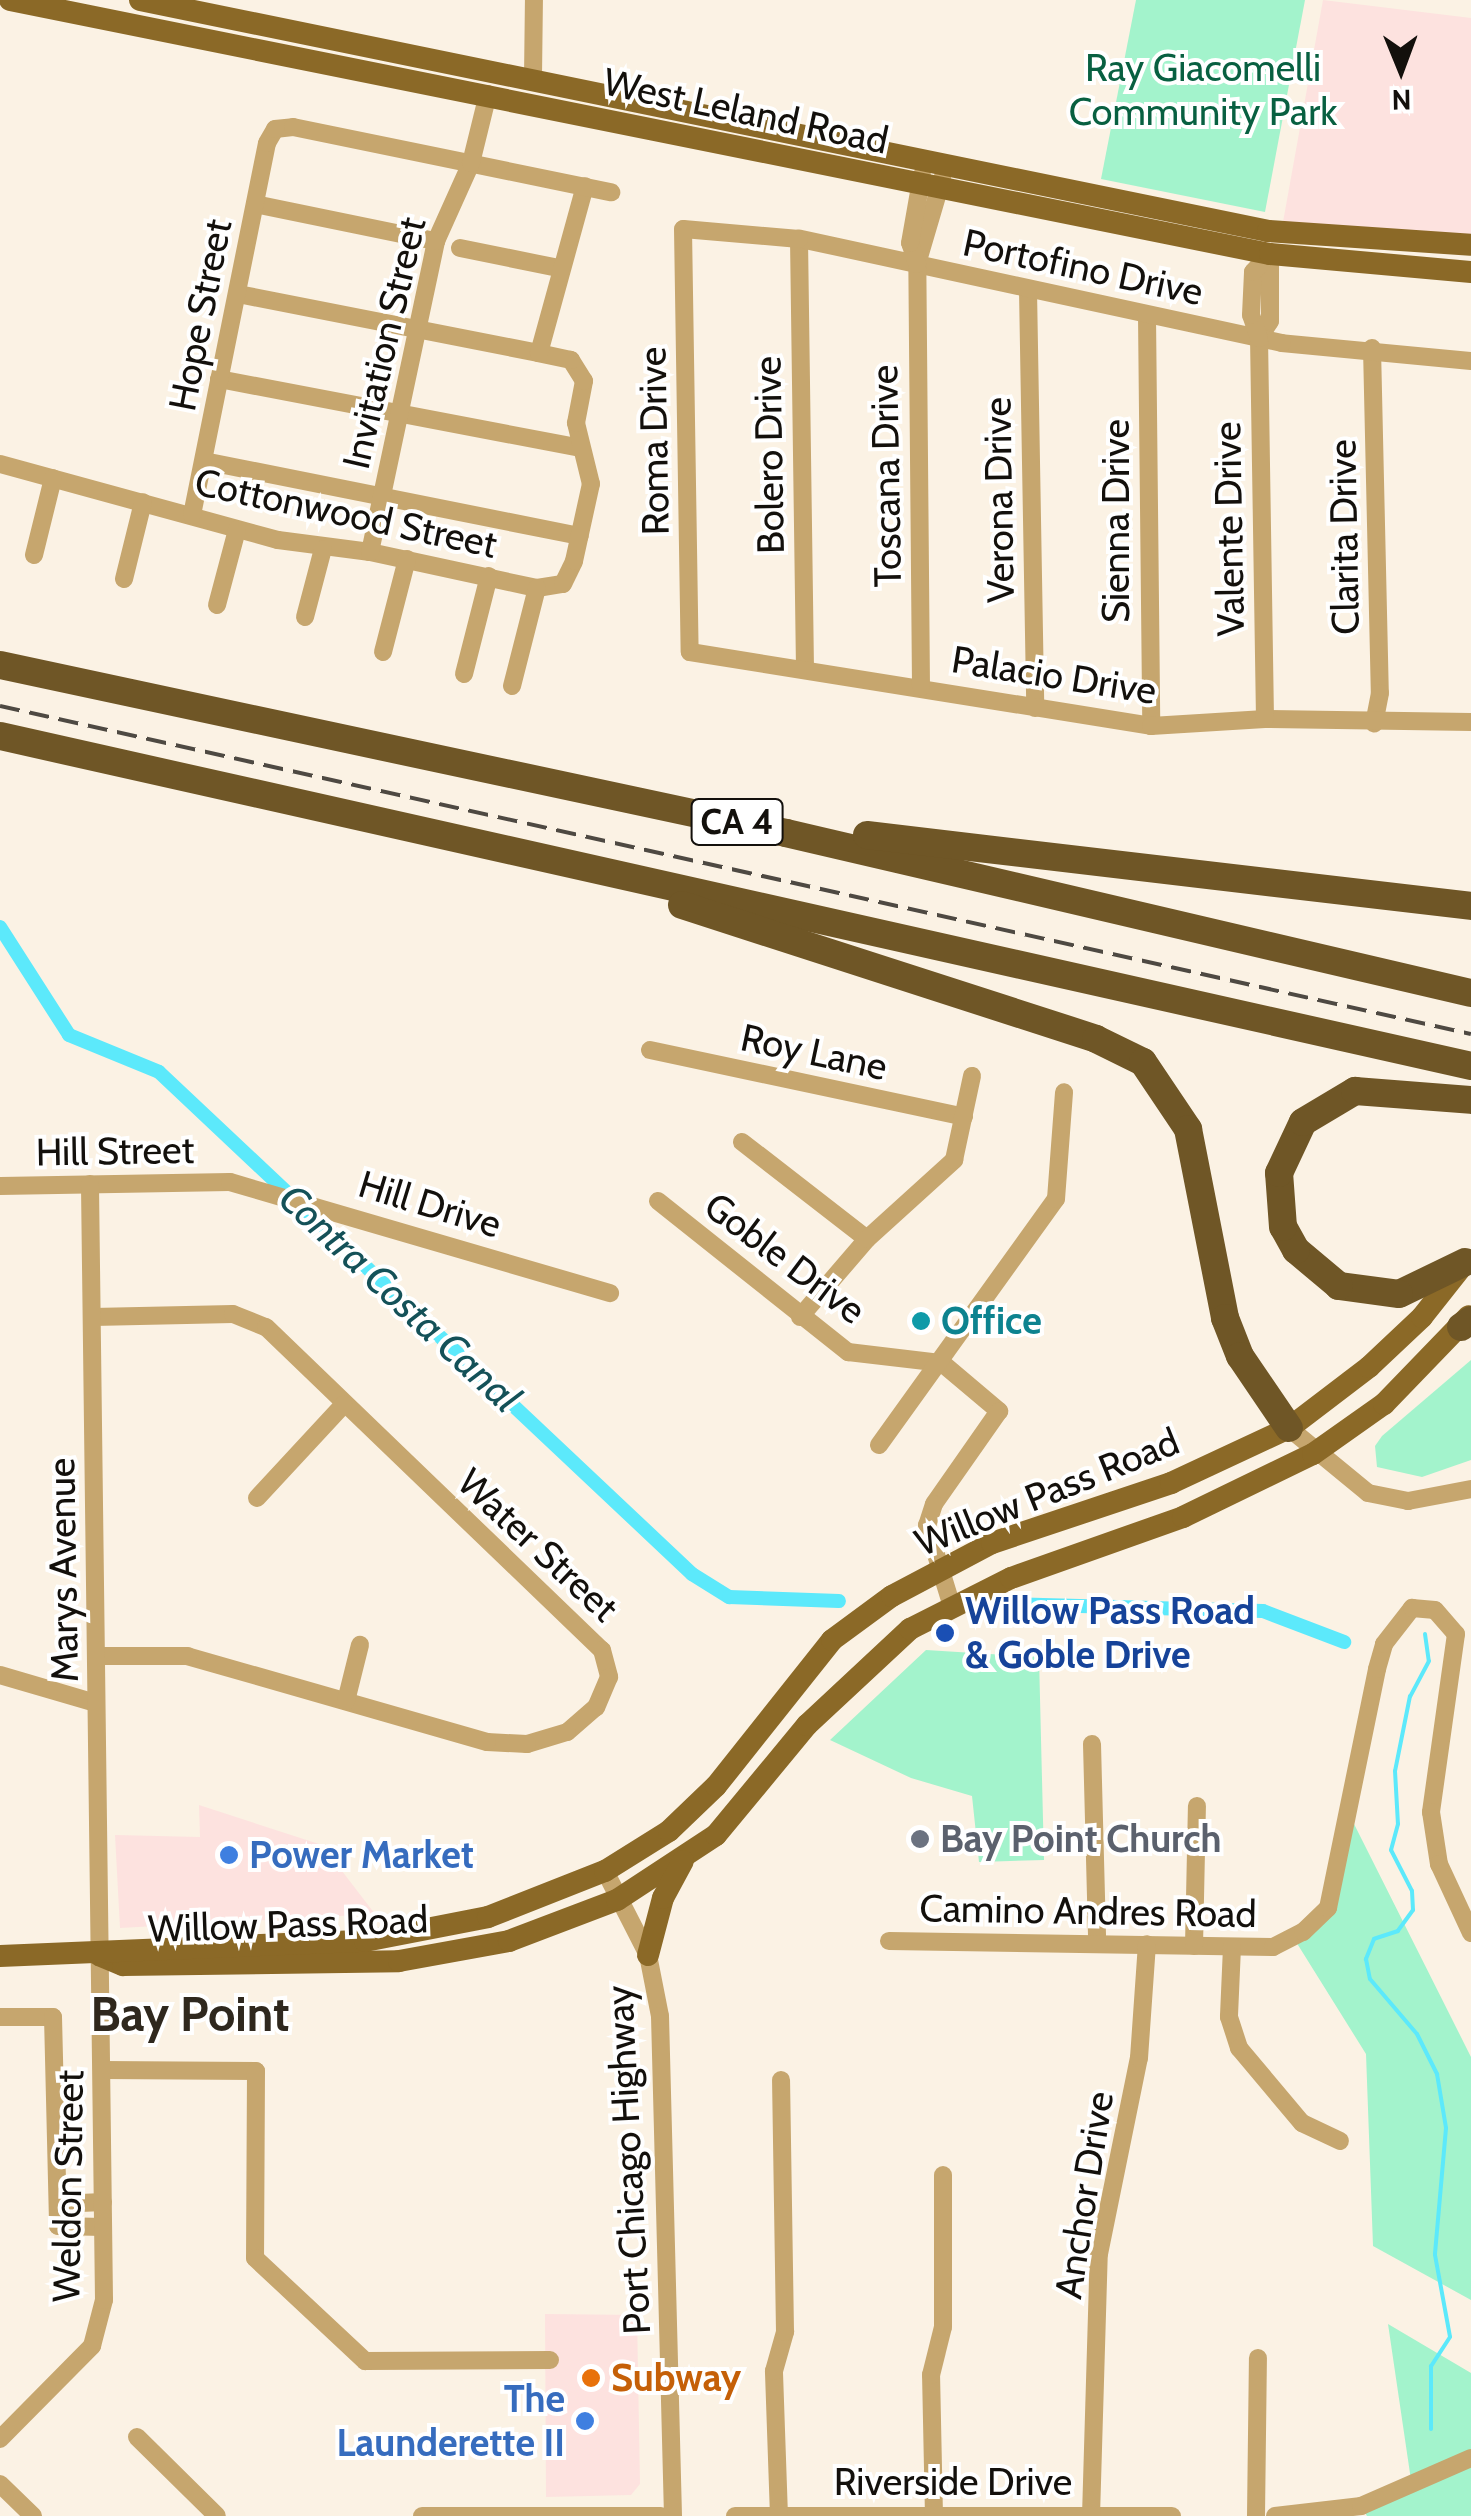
<!DOCTYPE html>
<style>
body{margin:0}
#map{position:relative;width:1471px;height:2516px;overflow:hidden;background:#fbf2e4;font-family:Cabin,sans-serif}
div>[style]{position:absolute}
[style*='--x']{left:calc(var(--x)*1px);top:calc(var(--y)*1px);width:calc(var(--w)*1px);rotate:calc(var(--a)*1deg)}
.commercial>*{inset:0;background:#fde2df}
.green>*{inset:0;background:#a3f3cc}
.stream>*{height:4px;margin:-2px;padding:0 2px;transform-origin:2px;border-radius:2px;background:#5ce9fb}
.canal>*{height:14px;margin:-7px;padding:0 7px;transform-origin:7px;border-radius:7px;background:#5ce9fb}
.minor>*{height:18px;margin:-9px;padding:0 9px;transform-origin:9px;border-radius:9px;background:#c6a66e}
.major>*{height:22px;margin:-11px;padding:0 11px;transform-origin:11px;border-radius:11px;background:#8b6927}
.highway>*{height:28px;margin:-14px;padding:0 14px;transform-origin:14px;border-radius:14px;background:#6f5626}
.rail>*{height:4px;margin-top:-2px;transform-origin:0;background:repeating-linear-gradient(90deg,#4e4942 0 20px,transparent 0 30px)}
.dots>*{width:28px;height:28px;translate:-50% -50%;box-sizing:border-box;border:5px solid #fff;border-radius:50%}
span{translate:-50% -50%;white-space:nowrap;text-align:center;line-height:1.15;-webkit-text-stroke:8px #fff;paint-order:stroke}
.shield-label span{padding:2px 8px;background:#fff;border:2px solid;border-radius:8px;-webkit-text-stroke-width:0}
.shield-label{font-size:35px;color:#13100c;font-weight:700}
.park-label{font-size:38px;color:#086041}
.street-label{font-size:38px;color:#13100c}
.culture-label{font-size:38px;color:#0d838f;font-weight:700}
.left{translate:0 -50%;text-align:left}
.transit-label{font-size:38px;color:#164399;font-weight:700}
.worship-label{font-size:38px;color:#5b616d;font-weight:700}
.shop-label{font-size:38px;color:#366cbe;font-weight:700}
.right{translate:-100% -50%;text-align:right}
.food-label{font-size:38px;color:#c56008;font-weight:700}
.water-label{font-size:40px;color:#145158;font-style:italic}
.district-label{font-size:48px;color:#2f281e;font-weight:700}
.north{position:absolute;left:1351px;top:20px;width:100px;height:100px;-webkit-text-stroke:8px #fff;paint-order:stroke;rotate:179deg;font-size:28px;font-weight:700;line-height:40px;text-align:center;color:#13100c}
.north::after{content:'';display:block;margin:auto;width:35px;height:45px;background:#13100c;clip-path:polygon(50% 0,100% 100%,50% 72%,0 100%)}
</style>
<div id="map">
<div class="commercial">
<i style="clip-path:polygon(1323px 0,1471px 18px,1471px 239px,1283px 222px)"></i>
<i style="clip-path:polygon(199px 1805px,322px 1845px,375px 1914px,120px 1928px,115px 1835px,200px 1837px)"></i>
<i style="clip-path:polygon(545px 2314px,637px 2315px,640px 2484px,631px 2495px,546px 2497px)"></i>
</div>
<div class="green">
<i style="clip-path:polygon(1136px 0,1305px 0,1265px 212px,1101px 179px)"></i>
<i style="clip-path:polygon(1471px 1360px,1471px 1460px,1422px 1477px,1377px 1467px,1375px 1446px,1382px 1436px)"></i>
<i style="clip-path:polygon(926px 1650px,1039px 1657px,1044px 1860px,979px 1862px,972px 1796px,911px 1778px,830px 1740px)"></i>
<i style="clip-path:polygon(1347px 1810px,1471px 2057px,1471px 2300px,1373px 2246px,1366px 2054px,1293px 1937px,1328px 1908px)"></i>
<i style="clip-path:polygon(1388px 2324px,1471px 2373px,1471px 2516px,1367px 2516px,1361px 2506px,1412px 2487px)"></i>
</div>
<div class="stream">
<i style="--x:1425;--y:1634;--w:27;--a:82"></i>
<i style="--x:1429;--y:1661;--w:40;--a:118"></i>
<i style="--x:1410;--y:1696;--w:76;--a:101.3"></i>
<i style="--x:1395;--y:1771;--w:53;--a:86.8"></i>
<i style="--x:1398;--y:1824;--w:27;--a:105"></i>
<i style="--x:1391;--y:1850;--w:46;--a:62.9"></i>
<i style="--x:1412;--y:1891;--w:19;--a:87"></i>
<i style="--x:1413;--y:1910;--w:26;--a:126"></i>
<i style="--x:1398;--y:1931;--w:25;--a:162"></i>
<i style="--x:1374;--y:1939;--w:22;--a:112"></i>
<i style="--x:1366;--y:1959;--w:20;--a:79"></i>
<i style="--x:1370;--y:1979;--w:72;--a:49.5"></i>
<i style="--x:1417;--y:2034;--w:45;--a:63.4"></i>
<i style="--x:1437;--y:2074;--w:55;--a:80.5"></i>
<i style="--x:1446;--y:2128;--w:127;--a:95"></i>
<i style="--x:1435;--y:2255;--w:83;--a:79.6"></i>
<i style="--x:1450;--y:2337;--w:35;--a:123"></i>
<i style="--x:1431;--y:2366;--w:63;--a:90"></i>
</div>
<div class="canal">
<i style="--x:0;--y:927;--w:128;--a:57.4"></i>
<i style="--x:69;--y:1035;--w:97;--a:22.3"></i>
<i style="--x:159;--y:1072;--w:732;--a:43.28"></i>
<i style="--x:692;--y:1574;--w:44;--a:31.9"></i>
<i style="--x:729;--y:1597;--w:110;--a:2.1"></i>
<i style="--x:1011;--y:1604;--w:252;--a:1.6"></i>
<i style="--x:1263;--y:1611;--w:87;--a:20.9"></i>
</div>
<div class="minor">
<i style="--x:533;--y:77;--w:77;--a:-89.3"></i>
<i style="--x:255;--y:204;--w:185;--a:11.6"></i>
<i style="--x:799;--y:239;--w:431;--a:89.2"></i>
<i style="--x:460;--y:248;--w:100;--a:11.5"></i>
<i style="--x:917;--y:264;--w:89;--a:-73.6"></i>
<i style="--x:1028;--y:290;--w:418;--a:89"></i>
<i style="--x:238;--y:294;--w:307;--a:11.1"></i>
<i style="--x:1147;--y:316;--w:410;--a:89.4"></i>
<i style="--x:1259;--y:338;--w:20;--a:-57"></i>
<i style="--x:1270;--y:321;--w:67;--a:-90"></i>
<i style="--x:1372;--y:348;--w:345;--a:88.7"></i>
<i style="--x:1380;--y:693;--w:31;--a:101"></i>
<i style="--x:1471;--y:361;--w:190;--a:-174.6"></i>
<i style="--x:1282;--y:343;--w:494;--a:-167.8"></i>
<i style="--x:799;--y:239;--w:116;--a:-175.1"></i>
<i style="--x:683;--y:229;--w:423;--a:89.1"></i>
<i style="--x:690;--y:652;--w:467;--a:9.1"></i>
<i style="--x:1151;--y:726;--w:114;--a:-3.5"></i>
<i style="--x:1265;--y:719;--w:206;--a:0.8"></i>
<i style="--x:219;--y:379;--w:368;--a:10.8"></i>
<i style="--x:204;--y:461;--w:383;--a:11.3"></i>
<i style="--x:0;--y:464;--w:288;--a:15.3"></i>
<i style="--x:278;--y:540;--w:93;--a:7.4"></i>
<i style="--x:370;--y:552;--w:171;--a:12.2"></i>
<i style="--x:537;--y:588;--w:26;--a:-9"></i>
<i style="--x:563;--y:584;--w:25;--a:-64"></i>
<i style="--x:574;--y:561;--w:79;--a:-77.6"></i>
<i style="--x:591;--y:484;--w:63;--a:-103.8"></i>
<i style="--x:576;--y:423;--w:43;--a:-79.2"></i>
<i style="--x:584;--y:381;--w:25;--a:-122"></i>
<i style="--x:571;--y:360;--w:33;--a:-168"></i>
<i style="--x:539;--y:353;--w:173;--a:-74.6"></i>
<i style="--x:192;--y:515;--w:379;--a:-78.6"></i>
<i style="--x:267;--y:143;--w:16;--a:-60"></i>
<i style="--x:275;--y:129;--w:18;--a:-6"></i>
<i style="--x:293;--y:127;--w:325;--a:11.6"></i>
<i style="--x:370;--y:552;--w:318;--a:-78"></i>
<i style="--x:436;--y:241;--w:85;--a:-65.8"></i>
<i style="--x:471;--y:163;--w:71;--a:-76.2"></i>
<i style="--x:34;--y:555;--w:79;--a:-76.1"></i>
<i style="--x:124;--y:579;--w:79;--a:-76.1"></i>
<i style="--x:217;--y:605;--w:78;--a:-75.1"></i>
<i style="--x:305;--y:617;--w:70;--a:-75.2"></i>
<i style="--x:383;--y:652;--w:96;--a:-75.5"></i>
<i style="--x:464;--y:674;--w:101;--a:-75.7"></i>
<i style="--x:512;--y:686;--w:101;--a:-75.7"></i>
<i style="--x:921;--y:687;--w:423;--a:-90.5"></i>
<i style="--x:917;--y:264;--w:22;--a:-108"></i>
<i style="--x:910;--y:243;--w:69;--a:-80"></i>
<i style="--x:1265;--y:719;--w:381;--a:-90.9"></i>
<i style="--x:1259;--y:338;--w:24;--a:-109"></i>
<i style="--x:1251;--y:315;--w:43;--a:-87.3"></i>
<i style="--x:1253;--y:272;--w:25;--a:-47"></i>
<i style="--x:650;--y:1050;--w:321;--a:12"></i>
<i style="--x:742;--y:1142;--w:158;--a:37.8"></i>
<i style="--x:0;--y:1186;--w:230;--a:-1"></i>
<i style="--x:230;--y:1182;--w:396;--a:16.3"></i>
<i style="--x:658;--y:1201;--w:243;--a:38.5"></i>
<i style="--x:848;--y:1352;--w:95;--a:6.7"></i>
<i style="--x:942;--y:1363;--w:75;--a:40.1"></i>
<i style="--x:999;--y:1411;--w:113;--a:125"></i>
<i style="--x:934;--y:1504;--w:22;--a:108"></i>
<i style="--x:927;--y:1525;--w:86;--a:73"></i>
<i style="--x:93;--y:1317;--w:140;--a:-1.2"></i>
<i style="--x:233;--y:1314;--w:35;--a:22"></i>
<i style="--x:266;--y:1327;--w:466;--a:43.9"></i>
<i style="--x:602;--y:1650;--w:28;--a:75"></i>
<i style="--x:609;--y:1677;--w:33;--a:113"></i>
<i style="--x:596;--y:1707;--w:38;--a:139"></i>
<i style="--x:567;--y:1732;--w:42;--a:163.3"></i>
<i style="--x:527;--y:1744;--w:40;--a:-177.1"></i>
<i style="--x:487;--y:1742;--w:311;--a:-164"></i>
<i style="--x:188;--y:1656;--w:92;--a:180"></i>
<i style="--x:800;--y:1317;--w:103;--a:-49.3"></i>
<i style="--x:867;--y:1239;--w:118;--a:-42.2"></i>
<i style="--x:954;--y:1160;--w:86;--a:-77.9"></i>
<i style="--x:1289;--y:1428;--w:102;--a:39.4"></i>
<i style="--x:1368;--y:1493;--w:41;--a:11.3"></i>
<i style="--x:1408;--y:1501;--w:64;--a:-10.8"></i>
<i style="--x:879;--y:1445;--w:303;--a:-54.3"></i>
<i style="--x:1056;--y:1199;--w:107;--a:-85.7"></i>
<i style="--x:257;--y:1498;--w:127;--a:-47.2"></i>
<i style="--x:0;--y:1675;--w:100;--a:16.3"></i>
<i style="--x:346;--y:1701;--w:58;--a:-76"></i>
<i style="--x:1092;--y:1744;--w:196;--a:88.5"></i>
<i style="--x:605;--y:1871;--w:94;--a:62.9"></i>
<i style="--x:648;--y:1955;--w:62;--a:78.9"></i>
<i style="--x:660;--y:2016;--w:500;--a:88.51"></i>
<i style="--x:889;--y:1941;--w:384;--a:0.9"></i>
<i style="--x:1273;--y:1947;--w:34;--a:-27"></i>
<i style="--x:1303;--y:1932;--w:35;--a:-44"></i>
<i style="--x:1328;--y:1908;--w:244;--a:-78.4"></i>
<i style="--x:1377;--y:1669;--w:26;--a:-74"></i>
<i style="--x:1384;--y:1644;--w:46;--a:-52.1"></i>
<i style="--x:1412;--y:1608;--w:23;--a:5"></i>
<i style="--x:1435;--y:1610;--w:32;--a:49"></i>
<i style="--x:1456;--y:1634;--w:180;--a:98"></i>
<i style="--x:1431;--y:1812;--w:53;--a:81.3"></i>
<i style="--x:1439;--y:1864;--w:76;--a:65.1"></i>
<i style="--x:1194;--y:1946;--w:140;--a:-88.8"></i>
<i style="--x:1232;--y:1947;--w:70;--a:92.5"></i>
<i style="--x:1229;--y:2017;--w:33;--a:72"></i>
<i style="--x:1239;--y:2048;--w:98;--a:50"></i>
<i style="--x:1302;--y:2123;--w:42;--a:25.3"></i>
<i style="--x:0;--y:2017;--w:53;--a:0"></i>
<i style="--x:53;--y:2017;--w:209;--a:88.6"></i>
<i style="--x:58;--y:2226;--w:45;--a:1.3"></i>
<i style="--x:102;--y:2070;--w:154;--a:0.4"></i>
<i style="--x:256;--y:2071;--w:187;--a:90.3"></i>
<i style="--x:255;--y:2258;--w:151;--a:43.1"></i>
<i style="--x:365;--y:2361;--w:185;--a:-0.3"></i>
<i style="--x:58;--y:2204;--w:45;--a:-2.5"></i>
<i style="--x:137;--y:2437;--w:112;--a:44.6"></i>
<i style="--x:0;--y:2439;--w:131;--a:-45.3"></i>
<i style="--x:92;--y:2346;--w:48;--a:-75.4"></i>
<i style="--x:104;--y:2300;--w:1116;--a:-90.72"></i>
<i style="--x:0;--y:2484;--w:46;--a:44.1"></i>
<i style="--x:422;--y:2516;--w:239;--a:0"></i>
<i style="--x:735;--y:2516;--w:437;--a:0"></i>
<i style="--x:779;--y:2516;--w:145;--a:-92"></i>
<i style="--x:774;--y:2371;--w:41;--a:-74.2"></i>
<i style="--x:785;--y:2332;--w:252;--a:-90.9"></i>
<i style="--x:934;--y:2516;--w:141;--a:-91.2"></i>
<i style="--x:931;--y:2375;--w:49;--a:-76"></i>
<i style="--x:943;--y:2327;--w:152;--a:-90"></i>
<i style="--x:1091;--y:2516;--w:262;--a:-88.3"></i>
<i style="--x:1099;--y:2254;--w:200;--a:-78.5"></i>
<i style="--x:1139;--y:2058;--w:114;--a:-86"></i>
<i style="--x:1256;--y:2516;--w:158;--a:-89.3"></i>
<i style="--x:1275;--y:2516;--w:87;--a:-6.6"></i>
<i style="--x:1361;--y:2506;--w:120;--a:-23.6"></i>
</div>
<div class="major">
<i style="--x:10;--y:0;--w:1285;--a:11.4"></i>
<i style="--x:1270;--y:254;--w:202;--a:5.1"></i>
<i style="--x:140;--y:0;--w:1151;--a:11.57"></i>
<i style="--x:1268;--y:231;--w:203;--a:3.9"></i>
<i style="--x:99;--y:1955;--w:26;--a:23"></i>
<i style="--x:123;--y:1965;--w:276;--a:-0.8"></i>
<i style="--x:399;--y:1961;--w:112;--a:-10.3"></i>
<i style="--x:509;--y:1941;--w:116;--a:-20.8"></i>
<i style="--x:617;--y:1900;--w:118;--a:-33.3"></i>
<i style="--x:716;--y:1835;--w:143;--a:-50.4"></i>
<i style="--x:807;--y:1725;--w:141;--a:-43"></i>
<i style="--x:910;--y:1629;--w:113;--a:-26.8"></i>
<i style="--x:1011;--y:1578;--w:182;--a:-19.5"></i>
<i style="--x:1183;--y:1517;--w:144;--a:-25.9"></i>
<i style="--x:1313;--y:1454;--w:87;--a:-35.2"></i>
<i style="--x:1384;--y:1404;--w:122;--a:-46"></i>
<i style="--x:648;--y:1955;--w:59;--a:-75.3"></i>
<i style="--x:663;--y:1898;--w:42;--a:-61.6"></i>
<i style="--x:0;--y:1956;--w:365;--a:-2.4"></i>
<i style="--x:365;--y:1941;--w:125;--a:-11"></i>
<i style="--x:488;--y:1917;--w:126;--a:-21.5"></i>
<i style="--x:605;--y:1871;--w:75;--a:-32"></i>
<i style="--x:669;--y:1831;--w:65;--a:-43.8"></i>
<i style="--x:716;--y:1786;--w:186;--a:-51.5"></i>
<i style="--x:832;--y:1640;--w:74;--a:-36.3"></i>
<i style="--x:892;--y:1596;--w:113;--a:-27.9"></i>
<i style="--x:992;--y:1543;--w:189;--a:-18.5"></i>
<i style="--x:1171;--y:1483;--w:130;--a:-25"></i>
<i style="--x:1289;--y:1428;--w:101;--a:-37.3"></i>
<i style="--x:1369;--y:1367;--w:73;--a:-43.3"></i>
<i style="--x:1422;--y:1317;--w:66;--a:-51.7"></i>
</div>
<div class="highway">
<i style="--x:0;--y:665;--w:804;--a:12.06"></i>
<i style="--x:786;--y:833;--w:703;--a:13.15"></i>
<i style="--x:0;--y:736;--w:1508;--a:12.64"></i>
<i style="--x:867;--y:835;--w:608;--a:6.7"></i>
<i style="--x:682;--y:905;--w:435;--a:17.9"></i>
<i style="--x:1096;--y:1039;--w:52;--a:26.1"></i>
<i style="--x:1143;--y:1062;--w:81;--a:56.1"></i>
<i style="--x:1188;--y:1129;--w:193;--a:78.9"></i>
<i style="--x:1225;--y:1318;--w:41;--a:68.5"></i>
<i style="--x:1240;--y:1356;--w:87;--a:55.8"></i>
<i style="--x:1465;--y:1262;--w:73;--a:154.1"></i>
<i style="--x:1399;--y:1294;--w:61;--a:-172.4"></i>
<i style="--x:1339;--y:1286;--w:56;--a:-140.1"></i>
<i style="--x:1296;--y:1250;--w:26;--a:-119"></i>
<i style="--x:1283;--y:1227;--w:54;--a:-94.2"></i>
<i style="--x:1279;--y:1173;--w:56;--a:-64.8"></i>
<i style="--x:1303;--y:1122;--w:61;--a:-30.8"></i>
<i style="--x:1355;--y:1091;--w:116;--a:4.4"></i>
<i style="--x:1461;--y:1327;--w:12;--a:-35"></i>
</div>
<div class="rail">
<i style="--x:0;--y:706;--w:1507;--a:12.57"></i>
</div>
<div class="dots">
<i style="left:921px;top:1321px;background:#0f9aa8"></i>
<i style="left:945px;top:1633px;background:#1a4fb4"></i>
<i style="left:920px;top:1839px;background:#6b7280"></i>
<i style="left:229px;top:1855px;background:#3f7fe0"></i>
<i style="left:591px;top:2378px;background:#e8710a"></i>
<i style="left:585px;top:2421px;background:#3f7fe0"></i>
</div>
<div class="shield-label">
<span style="left:737px;top:822px">CA 4</span>
</div>
<div class="park-label">
<span style="left:1203px;top:90px">Ray Giacomelli<br>Community Park</span>
</div>
<div class="street-label">
<span style="left:746px;top:111px;rotate:12deg">West Leland Road</span>
<span style="left:1083px;top:267px;rotate:12deg">Portofino Drive</span>
<span style="left:200px;top:315px;rotate:-79deg">Hope Street</span>
<span style="left:384px;top:343px;rotate:-77deg">Invitation Street</span>
<span style="left:654px;top:441px;rotate:-91deg">Roma Drive</span>
<span style="left:769px;top:455px;rotate:-91deg">Bolero Drive</span>
<span style="left:886px;top:476px;rotate:-91deg">Toscana Drive</span>
<span style="left:999px;top:500px;rotate:-91deg">Verona Drive</span>
<span style="left:346px;top:513px;rotate:12deg">Cottonwood Street</span>
<span style="left:1116px;top:521px;rotate:-90deg">Sienna Drive</span>
<span style="left:1229px;top:529px;rotate:-91deg">Valente Drive</span>
<span style="left:1344px;top:537px;rotate:-91deg">Clarita Drive</span>
<span style="left:1054px;top:675px;rotate:9deg">Palacio Drive</span>
<span style="left:814px;top:1052px;rotate:12deg">Roy Lane</span>
<span style="left:115px;top:1151px;rotate:-1deg">Hill Street</span>
<span style="left:430px;top:1204px;rotate:17deg">Hill Drive</span>
<span style="left:785px;top:1258px;rotate:37deg">Goble Drive</span>
<span style="left:1047px;top:1492px;rotate:-22deg">Willow Pass Road</span>
<span style="left:538px;top:1545px;rotate:43deg">Water Street</span>
<span style="left:63px;top:1570px;rotate:-91deg">Marys Avenue</span>
<span style="left:1088px;top:1911px;rotate:1deg">Camino Andres Road</span>
<span style="left:288px;top:1924px;rotate:-2deg">Willow Pass Road</span>
<span style="left:628px;top:2160px;rotate:-93deg">Port Chicago Highway</span>
<span style="left:68px;top:2186px;rotate:-89deg">Weldon Street</span>
<span style="left:1084px;top:2195px;rotate:-81deg">Anchor Drive</span>
<span style="left:953px;top:2482px">Riverside Drive</span>
</div>
<div class="culture-label">
<span class="left" style="left:941px;top:1321px">Office</span>
</div>
<div class="transit-label">
<span class="left" style="left:965px;top:1633px">Willow Pass Road<br>&amp; Goble Drive</span>
</div>
<div class="worship-label">
<span class="left" style="left:940px;top:1839px">Bay Point Church</span>
</div>
<div class="shop-label">
<span class="left" style="left:249px;top:1855px">Power Market</span>
<span class="right" style="left:565px;top:2421px">The<br>Launderette II</span>
</div>
<div class="food-label">
<span class="left" style="left:611px;top:2378px">Subway</span>
</div>
<div class="water-label">
<span style="left:400px;top:1298px;rotate:43deg">Contra Costa Canal</span>
</div>
<div class="district-label">
<span style="left:190px;top:2015px">Bay Point</span>
</div>
<div class="north">N</div>
</div>
